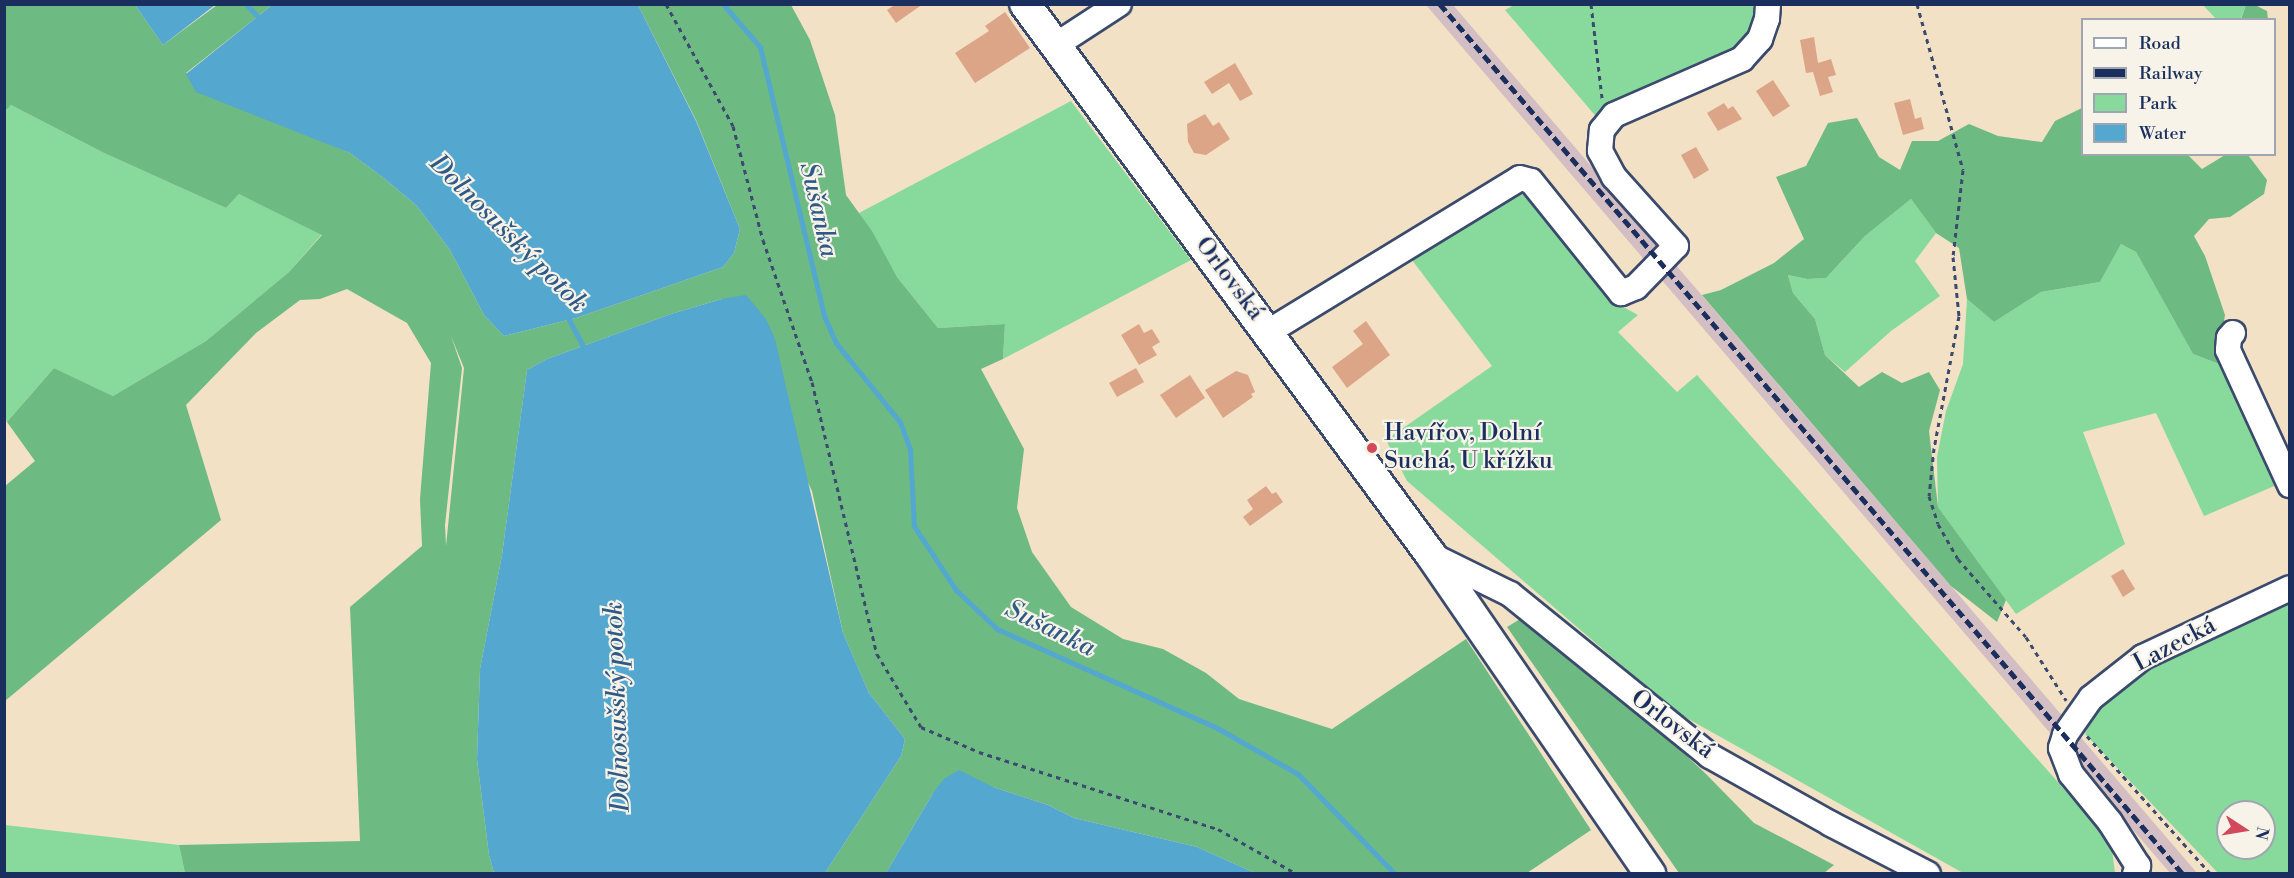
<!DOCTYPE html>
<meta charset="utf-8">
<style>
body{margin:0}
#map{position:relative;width:2294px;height:878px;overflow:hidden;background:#f2e1c5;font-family:"Libre Bodoni",serif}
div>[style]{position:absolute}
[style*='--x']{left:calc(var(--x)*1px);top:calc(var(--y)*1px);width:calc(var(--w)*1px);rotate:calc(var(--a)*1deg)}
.industrial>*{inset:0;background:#d2bec3}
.green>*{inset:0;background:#87da9b}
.forest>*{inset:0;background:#6dba83}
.water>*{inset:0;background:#54a7cf}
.stream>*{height:5px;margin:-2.5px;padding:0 2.5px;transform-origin:2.5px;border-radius:2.5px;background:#54a7cf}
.building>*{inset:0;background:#dca587}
.path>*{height:3px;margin-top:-1.5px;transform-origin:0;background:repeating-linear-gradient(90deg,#3b4a6d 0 4.5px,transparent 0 9px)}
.roads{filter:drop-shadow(2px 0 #3b4a6d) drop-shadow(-2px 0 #3b4a6d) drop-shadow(0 2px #3b4a6d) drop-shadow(0 -2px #3b4a6d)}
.minor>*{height:24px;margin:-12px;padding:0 12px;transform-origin:12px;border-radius:12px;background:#fff}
.major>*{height:30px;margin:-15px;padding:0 15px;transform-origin:15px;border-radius:15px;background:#fff}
.rail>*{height:4.5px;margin-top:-2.25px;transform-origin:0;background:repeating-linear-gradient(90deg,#1b2f5e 0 9px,transparent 0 13.5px)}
.dots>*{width:16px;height:16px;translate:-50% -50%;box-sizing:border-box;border:3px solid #f7f3e8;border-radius:50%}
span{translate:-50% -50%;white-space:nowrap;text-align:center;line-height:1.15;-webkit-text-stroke:4.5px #f7f3e8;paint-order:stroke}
.street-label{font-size:24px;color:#1b2f5e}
.poi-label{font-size:24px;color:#1b2f5e}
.left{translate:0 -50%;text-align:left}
.water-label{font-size:26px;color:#2f5986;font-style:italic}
.frame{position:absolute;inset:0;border:6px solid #1b2f5e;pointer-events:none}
.legend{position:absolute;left:2081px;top:18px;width:195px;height:138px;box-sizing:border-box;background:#f7f3e8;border:2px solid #9fa5b1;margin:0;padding:8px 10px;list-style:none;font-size:18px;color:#1b2f5e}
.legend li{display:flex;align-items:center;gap:12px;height:30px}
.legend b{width:30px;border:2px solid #9fa5b1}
.north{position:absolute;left:2216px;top:800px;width:60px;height:60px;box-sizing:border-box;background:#f7f3e8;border:2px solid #9fa5b1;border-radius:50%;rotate:102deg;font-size:16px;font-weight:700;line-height:24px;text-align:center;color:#1b2f5e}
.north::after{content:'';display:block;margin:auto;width:21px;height:27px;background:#d1495b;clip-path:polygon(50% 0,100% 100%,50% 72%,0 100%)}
</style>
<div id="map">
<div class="industrial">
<i style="clip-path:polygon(1426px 5px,1453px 5px,2197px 873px,2170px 873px)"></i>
</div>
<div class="green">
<i style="clip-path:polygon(1516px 4px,1762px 5px,1761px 20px,1735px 58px,1599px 120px,1505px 10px)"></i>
<i style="clip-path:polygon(2203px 5px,2246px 5px,2240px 20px,2216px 19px)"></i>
<i style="clip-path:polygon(1071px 101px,1191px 260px,1003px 359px,1005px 324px,938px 328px,897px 277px,859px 213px)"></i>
<i style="clip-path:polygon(11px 105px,104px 153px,226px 208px,239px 194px,322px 234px,289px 272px,206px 341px,113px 396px,54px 368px,7px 422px,5px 419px,4px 111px)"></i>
<i style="clip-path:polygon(1508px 191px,1534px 192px,1587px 250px,1607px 298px,1638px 315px,1618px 332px,1677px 392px,1697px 375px,2111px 842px,2115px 873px,1963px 873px,1676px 712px,1407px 481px,1386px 440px,1492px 366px,1412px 260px,1416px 253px)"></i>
<i style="clip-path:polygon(1911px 199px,1936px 233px,1915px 261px,1940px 296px,1891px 331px,1845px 372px,1825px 355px,1815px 319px,1793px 293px,1788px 275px,1807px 279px,1826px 278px,1865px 236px)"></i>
<i style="clip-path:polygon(2121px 244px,2136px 252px,2193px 354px,2227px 367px,2279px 484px,2204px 516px,2156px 413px,2083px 432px,2125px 544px,2016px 614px,1938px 507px,1937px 457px,1946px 411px,1963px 364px,1967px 299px,1994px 322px,2041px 292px,2100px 282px)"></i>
<i style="clip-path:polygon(evenodd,2289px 597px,2289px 873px,2218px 873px,2085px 734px,2097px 704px,2147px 665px,2289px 597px,2228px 812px,2264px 812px,2264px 848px,2228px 848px,2228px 812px)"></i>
<i style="clip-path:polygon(5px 825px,179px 845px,185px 873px,5px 874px)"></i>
</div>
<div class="forest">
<i style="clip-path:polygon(evenodd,5px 5px,135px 5px,163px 45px,217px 5px,272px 5px,186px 73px,291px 128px,350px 153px,385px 179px,417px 206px,450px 250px,484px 315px,504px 336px,576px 318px,723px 267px,734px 253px,740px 229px,696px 120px,638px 5px,791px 5px,810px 40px,835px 115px,846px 195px,872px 231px,897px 277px,938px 328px,1005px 324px,1003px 359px,981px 369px,1024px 449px,1017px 508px,1032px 552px,1071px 607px,1123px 639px,1163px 649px,1206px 673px,1239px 699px,1332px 729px,1466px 639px,1591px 830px,1527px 873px,1255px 873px,1197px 847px,1074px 818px,1048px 805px,993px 787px,933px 793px,886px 873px,825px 873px,901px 756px,905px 739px,869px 693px,843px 633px,812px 491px,722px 299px,671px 314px,547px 359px,527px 370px,502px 555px,480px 669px,477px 759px,489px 855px,494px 873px,185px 873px,179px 845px,360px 841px,350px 607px,422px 546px,420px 499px,431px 363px,407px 323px,347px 289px,320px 299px,300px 300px,256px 333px,186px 405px,221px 520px,5px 701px,5px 486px,35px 461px,7px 422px,54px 368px,113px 396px,206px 341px,289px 272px,322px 235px,239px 194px,226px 208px,104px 153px,11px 105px,5px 111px,5px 5px,451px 336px,464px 368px,446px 546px,445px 525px,462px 368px,451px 336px)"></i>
<i style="clip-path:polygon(2246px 5px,2255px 5px,2267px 11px,2268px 19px,2241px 19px)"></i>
<i style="clip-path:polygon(2082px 108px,2082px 154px,2188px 155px,2202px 169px,2225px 155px,2248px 155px,2267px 180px,2264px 194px,2230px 217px,2209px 219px,2194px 236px,2205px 256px,2225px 315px,2220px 347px,2227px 367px,2193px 354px,2136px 252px,2121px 244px,2100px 282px,2041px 292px,1994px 322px,1967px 299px,1959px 248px,1936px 233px,1911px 199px,1865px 236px,1826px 278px,1807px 279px,1788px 275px,1793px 293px,1815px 319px,1825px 355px,1859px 387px,1882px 372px,1902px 383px,1929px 372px,1940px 390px,1929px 431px,1938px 507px,2006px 600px,1997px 622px,1951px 586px,1702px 295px,1721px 290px,1774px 263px,1804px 239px,1776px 177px,1806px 166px,1828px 123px,1857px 118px,1879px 157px,1900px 170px,1912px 141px,1938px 141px,1969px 124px,1998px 136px,2042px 142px,2055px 121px)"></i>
<i style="clip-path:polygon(1532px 612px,1706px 774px,1754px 823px,1834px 865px,1824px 873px,1679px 873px,1507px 627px)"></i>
</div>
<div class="water">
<i style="clip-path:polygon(135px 5px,215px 5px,163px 45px)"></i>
<i style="clip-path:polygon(272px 5px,638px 5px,696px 121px,740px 229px,734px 253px,723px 267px,576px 318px,504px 336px,484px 315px,450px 250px,417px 206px,385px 179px,350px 153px,196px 92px,186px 74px)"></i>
<i style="clip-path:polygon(746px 295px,766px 319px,775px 339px,843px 633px,869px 693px,905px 739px,901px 756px,825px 873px,494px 873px,489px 855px,477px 759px,480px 669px,502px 555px,527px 370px,547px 359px,671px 314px,722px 299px)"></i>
<i style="clip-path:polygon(959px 770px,993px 787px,1048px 805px,1074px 818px,1197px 847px,1255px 873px,886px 873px,933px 793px,944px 779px)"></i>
</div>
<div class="stream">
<i style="--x:246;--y:4;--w:22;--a:47"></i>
<i style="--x:723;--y:4;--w:57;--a:49.3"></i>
<i style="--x:760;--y:47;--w:277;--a:76.6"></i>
<i style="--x:824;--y:316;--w:30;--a:66"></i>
<i style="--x:836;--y:343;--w:102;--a:51"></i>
<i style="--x:900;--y:422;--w:30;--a:70"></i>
<i style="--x:910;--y:450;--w:76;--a:87"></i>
<i style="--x:914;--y:526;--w:77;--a:56.7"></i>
<i style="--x:956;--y:590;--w:57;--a:43.6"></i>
<i style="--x:997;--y:629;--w:243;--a:24.2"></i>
<i style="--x:1219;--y:729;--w:91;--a:29.7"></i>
<i style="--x:1298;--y:774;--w:139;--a:45.9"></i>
<i style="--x:566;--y:314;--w:41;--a:62.2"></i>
</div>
<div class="building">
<i style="clip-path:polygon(896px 4px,923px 4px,896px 23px,887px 10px)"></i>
<i style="clip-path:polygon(1005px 12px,1030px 48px,975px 83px,955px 53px,989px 31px,985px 26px)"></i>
<i style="clip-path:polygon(1814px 37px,1818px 63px,1831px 59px,1836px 75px,1828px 77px,1833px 92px,1820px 96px,1813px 72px,1806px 73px,1800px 40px)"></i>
<i style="clip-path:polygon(1235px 63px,1253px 94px,1240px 101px,1229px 83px,1212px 94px,1204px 82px)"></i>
<i style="clip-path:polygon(1773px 80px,1790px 106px,1773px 117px,1756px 91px)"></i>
<i style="clip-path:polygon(1910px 99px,1915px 119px,1921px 117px,1924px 129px,1903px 135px,1894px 103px)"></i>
<i style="clip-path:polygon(1724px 103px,1728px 109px,1733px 106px,1742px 119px,1718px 131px,1707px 113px)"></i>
<i style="clip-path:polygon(1205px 114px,1213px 126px,1219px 122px,1230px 139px,1206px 155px,1194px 153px,1188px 142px,1187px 124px)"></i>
<i style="clip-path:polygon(1696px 147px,1709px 170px,1694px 179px,1681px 155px)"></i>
<i style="clip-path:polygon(1366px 321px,1390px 355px,1347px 388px,1332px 367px,1363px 344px,1353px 331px)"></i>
<i style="clip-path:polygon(1139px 324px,1144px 333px,1152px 329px,1160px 342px,1152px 347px,1157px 355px,1139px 365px,1121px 335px)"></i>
<i style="clip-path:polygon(1136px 368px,1144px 382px,1117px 397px,1109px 383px)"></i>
<i style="clip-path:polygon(1236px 371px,1248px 375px,1255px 392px,1251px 394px,1253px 397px,1223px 418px,1205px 390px)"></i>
<i style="clip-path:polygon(1190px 375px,1205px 398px,1176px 418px,1160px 395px)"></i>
<i style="clip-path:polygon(1266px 486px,1272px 494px,1276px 492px,1283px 502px,1250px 526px,1243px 517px,1253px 509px,1247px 500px)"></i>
<i style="clip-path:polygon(2123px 569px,2135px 589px,2123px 597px,2111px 576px)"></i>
</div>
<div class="path">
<i style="--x:666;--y:4;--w:139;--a:61.2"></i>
<i style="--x:733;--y:126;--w:118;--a:75.3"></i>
<i style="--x:763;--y:240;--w:150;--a:71"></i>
<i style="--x:812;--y:382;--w:280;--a:76.6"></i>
<i style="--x:877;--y:654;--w:85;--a:58.9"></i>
<i style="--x:921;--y:727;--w:63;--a:23.3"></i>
<i style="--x:979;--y:752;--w:251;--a:17.9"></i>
<i style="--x:1218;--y:829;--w:91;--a:29.7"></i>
<i style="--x:1591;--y:4;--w:95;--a:83.3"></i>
<i style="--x:1917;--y:4;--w:172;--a:74.5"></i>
<i style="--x:1963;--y:170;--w:88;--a:96.6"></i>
<i style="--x:1953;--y:257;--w:59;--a:84.2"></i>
<i style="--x:1959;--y:316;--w:134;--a:100.7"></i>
<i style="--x:1934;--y:448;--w:48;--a:95.9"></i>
<i style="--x:1929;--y:496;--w:29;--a:72"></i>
<i style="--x:1938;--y:524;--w:40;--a:60.3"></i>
<i style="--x:1958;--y:559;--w:103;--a:48.9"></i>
<i style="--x:2026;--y:637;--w:75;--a:57.6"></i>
<i style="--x:2087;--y:736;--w:186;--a:48.1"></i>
</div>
<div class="roads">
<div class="minor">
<i style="--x:1056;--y:45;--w:75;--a:-33.1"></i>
<i style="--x:1268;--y:332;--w:295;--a:-31.4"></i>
<i style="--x:1520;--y:178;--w:11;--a:15"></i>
<i style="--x:1531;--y:181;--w:144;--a:51.2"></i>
<i style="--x:1621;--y:293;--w:16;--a:-22"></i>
<i style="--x:1636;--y:287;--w:57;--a:-45.7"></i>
<i style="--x:1676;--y:246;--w:93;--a:-131.9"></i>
<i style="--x:1614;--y:177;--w:30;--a:-118"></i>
<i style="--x:1600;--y:151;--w:21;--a:-85"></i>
<i style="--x:1602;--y:130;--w:19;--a:-51"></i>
<i style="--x:1614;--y:115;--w:140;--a:-23.6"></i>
<i style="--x:1742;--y:59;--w:27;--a:-48"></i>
<i style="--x:1760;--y:39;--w:21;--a:-71"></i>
<i style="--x:1767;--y:19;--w:15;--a:-86"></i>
<i style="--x:2233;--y:333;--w:6;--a:129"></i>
<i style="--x:2229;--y:338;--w:12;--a:95"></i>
<i style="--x:2228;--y:350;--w:149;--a:65.3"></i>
<i style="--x:1431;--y:555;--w:88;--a:26.3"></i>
<i style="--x:1510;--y:594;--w:257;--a:39"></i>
<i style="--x:1710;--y:756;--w:139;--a:29.3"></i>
<i style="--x:1831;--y:824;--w:109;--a:27.3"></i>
<i style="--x:2135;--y:874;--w:9;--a:-69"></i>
<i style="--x:2138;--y:866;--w:52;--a:-122.5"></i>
<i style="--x:2110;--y:822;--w:62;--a:-129.1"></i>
<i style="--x:2071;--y:774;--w:28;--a:-111"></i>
<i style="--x:2061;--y:748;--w:14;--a:-73"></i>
<i style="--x:2065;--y:735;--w:45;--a:-54.9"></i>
<i style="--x:2091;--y:698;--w:66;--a:-38.3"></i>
<i style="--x:2143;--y:657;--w:162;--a:-25.1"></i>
</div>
<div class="major">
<i style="--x:1025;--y:4;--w:684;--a:53.62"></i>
<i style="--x:1431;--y:555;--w:387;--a:55.5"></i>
</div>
</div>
<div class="rail">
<i style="--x:1440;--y:4;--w:1144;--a:49.5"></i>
</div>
<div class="dots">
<i style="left:1372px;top:448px;background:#d1495b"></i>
</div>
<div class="street-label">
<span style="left:1229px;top:279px;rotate:53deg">Orlovská</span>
<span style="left:2175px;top:645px;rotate:-28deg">Lazecká</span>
<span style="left:1672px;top:725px;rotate:37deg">Orlovská</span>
</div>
<div class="poi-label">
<span class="left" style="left:1384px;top:448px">Havířov, Dolní<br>Suchá, U křížku</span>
</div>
<div class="water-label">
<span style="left:818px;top:210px;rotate:77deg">Sušanka</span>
<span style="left:508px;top:234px;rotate:45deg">Dolnosušský potok</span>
<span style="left:1050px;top:629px;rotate:26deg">Sušanka</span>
<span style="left:618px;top:707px;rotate:-92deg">Dolnosušský potok</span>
</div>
<div class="frame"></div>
<ul class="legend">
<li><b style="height:8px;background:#fff"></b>Road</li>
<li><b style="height:8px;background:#1b2f5e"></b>Railway</li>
<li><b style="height:16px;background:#87da9b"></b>Park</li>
<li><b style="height:16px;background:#54a7cf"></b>Water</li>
</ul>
<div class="north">N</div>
</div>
